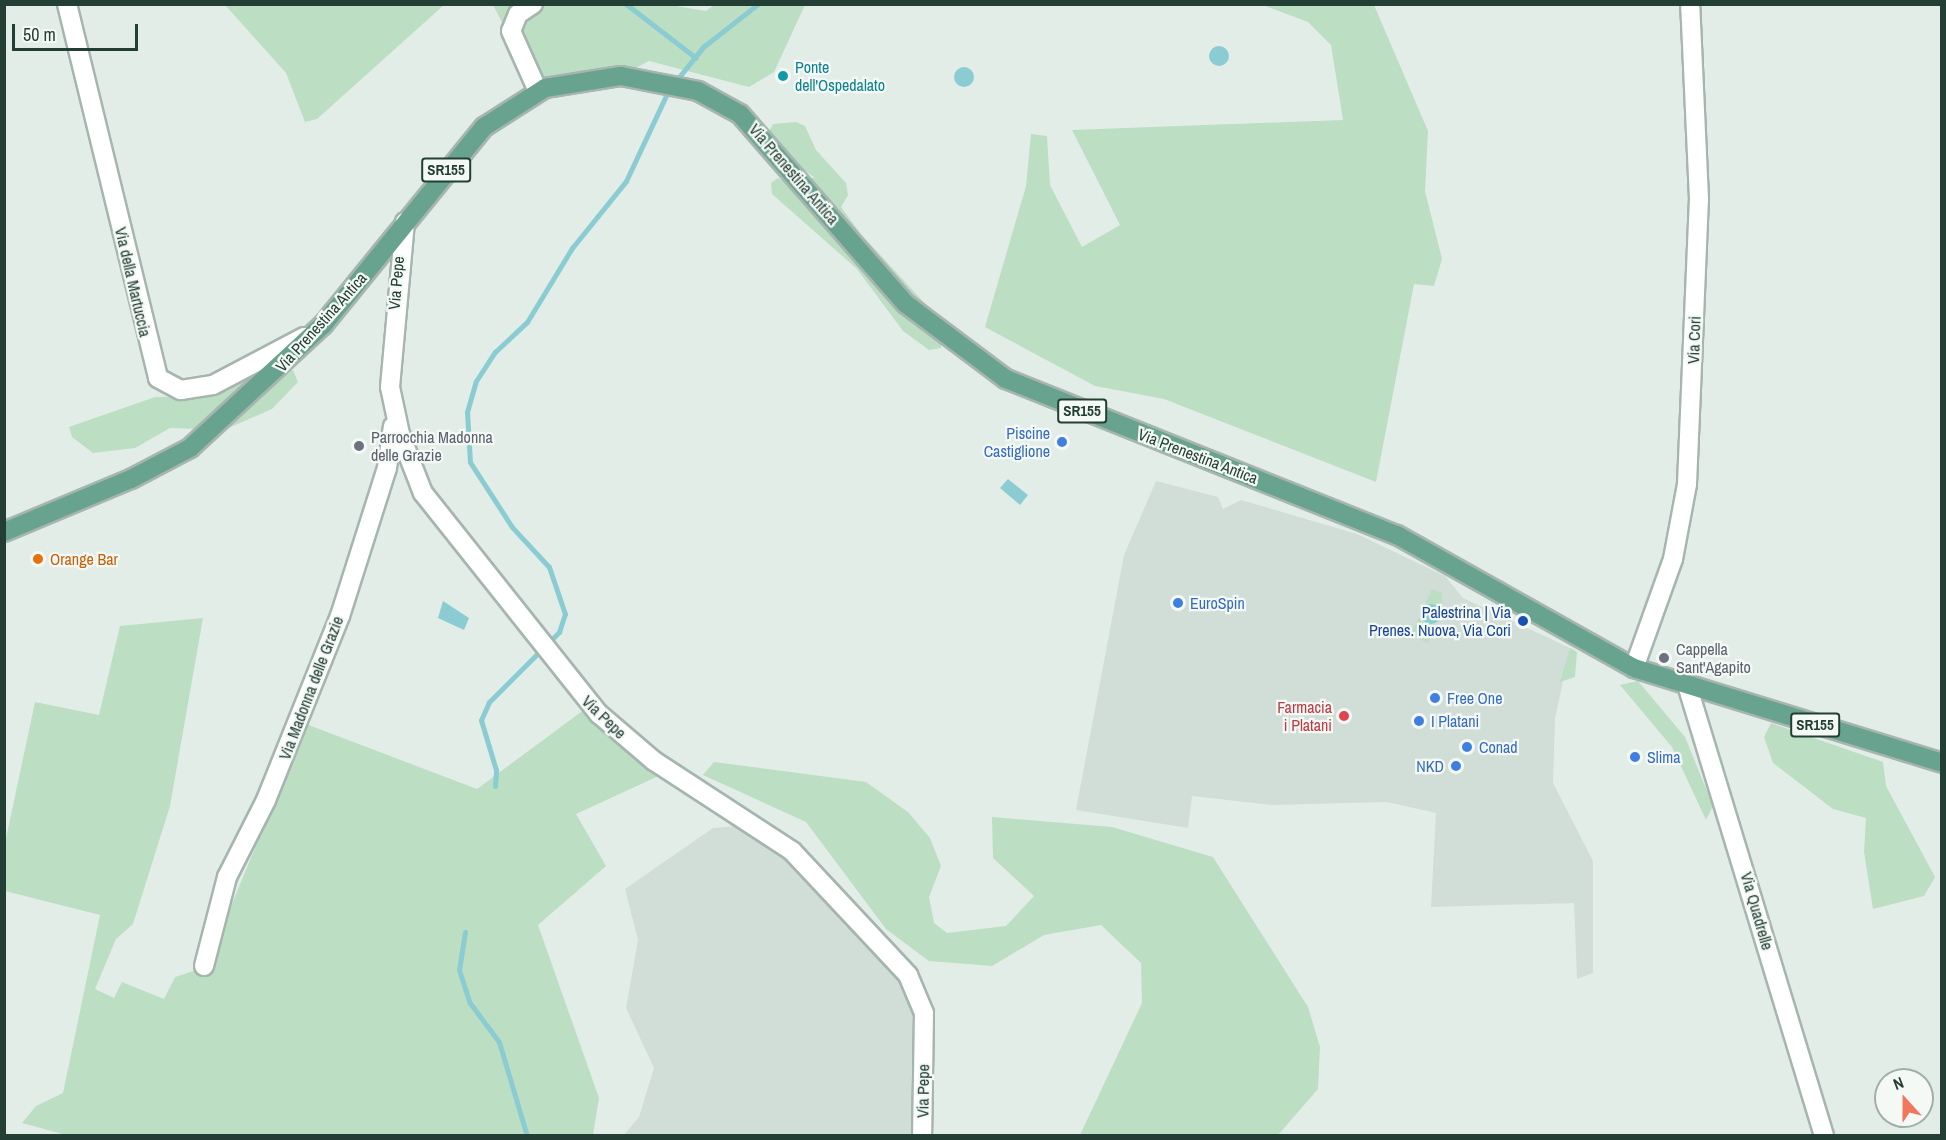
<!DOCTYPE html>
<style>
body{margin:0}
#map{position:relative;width:1946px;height:1140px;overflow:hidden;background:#e3ede8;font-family:"Archivo Narrow",sans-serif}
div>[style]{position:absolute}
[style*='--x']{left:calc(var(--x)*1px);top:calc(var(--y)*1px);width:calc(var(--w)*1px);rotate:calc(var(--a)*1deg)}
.built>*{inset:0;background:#d1ddd7}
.green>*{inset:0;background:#bcdec3}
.water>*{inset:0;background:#8bccd2}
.round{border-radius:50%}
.stream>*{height:5px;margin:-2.5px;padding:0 2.5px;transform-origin:2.5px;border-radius:2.5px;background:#8bccd2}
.roads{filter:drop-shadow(2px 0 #a6b5af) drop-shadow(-2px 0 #a6b5af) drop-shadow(0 2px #a6b5af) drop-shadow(0 -2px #a6b5af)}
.minor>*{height:18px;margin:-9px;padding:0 9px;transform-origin:9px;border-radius:9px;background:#fff}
.major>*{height:18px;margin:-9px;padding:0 9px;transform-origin:9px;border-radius:9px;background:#68a38f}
.dots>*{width:16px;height:16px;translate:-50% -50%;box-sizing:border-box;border:3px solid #f4f9f6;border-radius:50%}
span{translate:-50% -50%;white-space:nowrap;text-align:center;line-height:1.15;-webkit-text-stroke:4.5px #f4f9f6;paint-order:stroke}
.shield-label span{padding:2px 4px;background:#f4f9f6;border:2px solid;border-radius:4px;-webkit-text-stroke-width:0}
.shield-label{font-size:15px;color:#233f35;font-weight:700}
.culture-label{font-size:16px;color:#0d838f}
.left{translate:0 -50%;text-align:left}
.street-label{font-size:16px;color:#233f35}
.shop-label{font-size:16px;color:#366cbe}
.right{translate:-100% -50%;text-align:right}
.worship-label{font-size:16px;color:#5b616d}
.food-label{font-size:16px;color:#c56008}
.transit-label{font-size:16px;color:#164399}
.health-label{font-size:16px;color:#be3a42}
.frame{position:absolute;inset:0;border:6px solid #233f35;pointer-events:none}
.north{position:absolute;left:1874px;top:1068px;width:60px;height:60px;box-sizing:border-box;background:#f4f9f6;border:2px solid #a0afa9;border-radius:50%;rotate:339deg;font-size:16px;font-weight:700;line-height:24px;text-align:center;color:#233f35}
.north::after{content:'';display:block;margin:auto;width:21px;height:27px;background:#f2765c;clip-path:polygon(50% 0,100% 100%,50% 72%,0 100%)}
.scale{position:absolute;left:12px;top:24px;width:126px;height:27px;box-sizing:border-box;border:3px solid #233f35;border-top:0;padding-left:8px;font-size:18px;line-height:21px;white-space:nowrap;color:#233f35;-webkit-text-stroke:4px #f4f9f6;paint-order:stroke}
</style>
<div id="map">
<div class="built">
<i style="clip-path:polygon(1156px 481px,1218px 497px,1223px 509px,1241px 500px,1357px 534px,1445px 576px,1463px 598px,1570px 648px,1555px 719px,1553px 783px,1593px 861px,1593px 973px,1577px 979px,1574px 903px,1431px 907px,1436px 813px,1387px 802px,1272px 805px,1192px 796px,1188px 828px,1076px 810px,1124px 555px)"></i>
<i style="clip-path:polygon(749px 825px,798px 862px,908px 981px,915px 1001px,917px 1135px,623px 1136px,639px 1117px,654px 1068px,626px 1008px,638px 940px,625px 889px,713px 828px)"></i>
</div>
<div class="green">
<i style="clip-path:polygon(664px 4px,706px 11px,714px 5px,805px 5px,774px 72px,749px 87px,649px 61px,621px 76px,538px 91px,493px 5px)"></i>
<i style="clip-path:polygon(225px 5px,444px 5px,317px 119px,305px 122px,286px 73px)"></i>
<i style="clip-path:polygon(1263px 5px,1374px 5px,1428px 131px,1425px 191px,1442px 259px,1434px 286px,1414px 284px,1376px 482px,1164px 399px,1095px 386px,985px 327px,1026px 186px,1031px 134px,1047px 136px,1050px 185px,1082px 247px,1120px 225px,1072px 130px,1343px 120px,1331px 45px,1308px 22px)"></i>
<i style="clip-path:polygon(796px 122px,805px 126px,816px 150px,846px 183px,848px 195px,841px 207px,861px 234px,942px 322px,941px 348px,929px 350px,903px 331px,857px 269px,772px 194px,771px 183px,778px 178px,797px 189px,814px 177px,791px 162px,768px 134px,773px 124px)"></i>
<i style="clip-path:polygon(293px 370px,298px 382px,272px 409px,224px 430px,170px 428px,135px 448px,93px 453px,72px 437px,69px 427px,155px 397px,207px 396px,260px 371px)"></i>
<i style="clip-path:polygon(1432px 589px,1442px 593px,1442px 611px,1425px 604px)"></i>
<i style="clip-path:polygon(1419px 617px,1436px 625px,1428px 643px,1411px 635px)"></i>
<i style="clip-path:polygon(203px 618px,170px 806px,133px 924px,116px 939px,95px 989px,114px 998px,122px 982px,164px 999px,175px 977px,206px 967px,306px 724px,477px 789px,585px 709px,665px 773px,576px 814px,606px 866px,538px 925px,599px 1098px,593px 1135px,70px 1136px,22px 1123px,36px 1106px,63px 1093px,100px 915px,5px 891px,5px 843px,35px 702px,99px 715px,120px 626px)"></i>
<i style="clip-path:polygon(1570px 648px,1577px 652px,1575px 677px,1560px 682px)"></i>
<i style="clip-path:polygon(1638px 681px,1685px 737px,1713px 806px,1706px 820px,1672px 747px,1620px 685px)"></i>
<i style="clip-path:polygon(1771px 723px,1883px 762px,1886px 786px,1935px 877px,1924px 896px,1873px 909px,1864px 852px,1866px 818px,1833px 809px,1773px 763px,1764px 737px)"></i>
<i style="clip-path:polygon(714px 762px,866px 782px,908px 812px,930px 838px,941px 866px,929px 897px,934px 923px,947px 933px,1006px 926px,1034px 896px,993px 858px,992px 817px,1112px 827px,1213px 857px,1308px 1007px,1320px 1047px,1318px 1089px,1278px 1135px,1080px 1135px,1142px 1003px,1141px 963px,1101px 925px,1044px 935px,992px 966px,929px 961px,886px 929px,806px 822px,703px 775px)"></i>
</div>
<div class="water">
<i class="round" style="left:1209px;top:46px;width:20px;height:20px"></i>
<i class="round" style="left:954px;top:67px;width:20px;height:20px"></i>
<i style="clip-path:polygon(1008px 479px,1028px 495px,1020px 505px,1000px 488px)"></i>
<i style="clip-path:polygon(443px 601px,469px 618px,464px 630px,438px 618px)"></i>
<i class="round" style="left:1421px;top:604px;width:20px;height:20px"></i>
</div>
<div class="stream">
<i style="--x:626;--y:4;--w:88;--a:37.6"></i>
<i style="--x:675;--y:82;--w:45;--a:-51.3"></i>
<i style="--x:703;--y:47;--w:70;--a:-38"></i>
<i style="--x:495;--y:786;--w:16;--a:-86"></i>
<i style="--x:496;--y:770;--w:52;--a:-106.7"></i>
<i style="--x:481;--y:720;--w:20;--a:-66"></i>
<i style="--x:489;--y:702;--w:99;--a:-45"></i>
<i style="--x:559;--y:632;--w:19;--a:-72"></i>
<i style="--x:565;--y:614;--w:50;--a:-108.8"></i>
<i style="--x:549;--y:567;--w:54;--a:-132.8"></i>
<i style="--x:512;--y:527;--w:77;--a:-122.9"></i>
<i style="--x:470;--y:462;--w:50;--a:-93.4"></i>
<i style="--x:467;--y:412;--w:32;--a:-74"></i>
<i style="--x:476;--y:381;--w:35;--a:-57"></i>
<i style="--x:495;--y:352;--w:44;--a:-43.2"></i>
<i style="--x:527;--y:322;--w:87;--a:-58.7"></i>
<i style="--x:572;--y:248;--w:86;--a:-51.1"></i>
<i style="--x:626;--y:181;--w:102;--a:-64.9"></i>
<i style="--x:465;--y:932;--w:38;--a:99"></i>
<i style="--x:459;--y:970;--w:35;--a:72"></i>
<i style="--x:470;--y:1003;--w:49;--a:53.4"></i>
<i style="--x:499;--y:1042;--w:98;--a:73.4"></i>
</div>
<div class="roads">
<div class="minor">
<i style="--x:67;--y:4;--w:385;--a:76.3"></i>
<i style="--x:158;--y:378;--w:26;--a:28"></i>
<i style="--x:181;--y:390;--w:32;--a:-9"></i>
<i style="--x:213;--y:385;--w:103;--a:-27.8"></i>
<i style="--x:533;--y:4;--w:18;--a:146"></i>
<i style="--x:518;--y:14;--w:18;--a:112"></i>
<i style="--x:511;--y:31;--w:66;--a:65.8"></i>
<i style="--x:405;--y:222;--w:166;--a:95.2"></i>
<i style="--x:390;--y:387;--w:48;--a:78"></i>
<i style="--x:400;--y:434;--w:63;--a:68.7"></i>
<i style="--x:423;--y:493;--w:283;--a:51.5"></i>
<i style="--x:599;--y:714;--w:72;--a:40.5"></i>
<i style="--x:654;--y:761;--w:165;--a:33.1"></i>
<i style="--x:792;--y:851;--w:170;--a:46.9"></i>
<i style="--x:908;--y:975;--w:41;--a:67.2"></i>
<i style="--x:924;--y:1013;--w:123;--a:90.9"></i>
<i style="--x:1634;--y:668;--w:116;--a:-70.3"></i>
<i style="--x:1673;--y:559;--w:76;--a:-79.4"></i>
<i style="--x:1687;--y:484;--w:285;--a:-87.6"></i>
<i style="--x:1699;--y:199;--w:195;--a:-92.6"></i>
<i style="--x:1688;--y:688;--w:468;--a:73.1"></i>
<i style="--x:204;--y:966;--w:92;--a:-75.5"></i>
<i style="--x:227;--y:877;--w:86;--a:-63.1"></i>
<i style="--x:266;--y:800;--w:198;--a:-68.1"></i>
<i style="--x:340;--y:616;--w:155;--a:-72.4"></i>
<i style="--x:387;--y:468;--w:42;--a:-81.9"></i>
</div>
<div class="major">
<i style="--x:4;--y:532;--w:138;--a:-22.7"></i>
<i style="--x:131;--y:479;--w:67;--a:-27.7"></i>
<i style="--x:190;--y:448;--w:181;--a:-42.8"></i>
<i style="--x:323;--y:325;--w:255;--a:-50.9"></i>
<i style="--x:484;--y:127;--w:72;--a:-32.6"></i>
<i style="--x:545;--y:88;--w:77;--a:-9"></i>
<i style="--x:621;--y:76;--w:78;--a:11"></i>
<i style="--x:698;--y:91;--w:48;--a:28.7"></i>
<i style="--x:740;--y:114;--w:252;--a:48.9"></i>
<i style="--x:906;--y:304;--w:125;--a:36.9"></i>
<i style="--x:1006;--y:379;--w:421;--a:21.8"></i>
<i style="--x:1397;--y:535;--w:272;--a:29.3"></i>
<i style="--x:1634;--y:668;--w:322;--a:17.1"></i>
</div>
</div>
<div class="dots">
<i style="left:783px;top:76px;background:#0f9aa8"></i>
<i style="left:1062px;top:442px;background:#3f7fe0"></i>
<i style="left:359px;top:446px;background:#6b7280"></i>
<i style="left:38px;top:559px;background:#e8710a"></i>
<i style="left:1178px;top:603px;background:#3f7fe0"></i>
<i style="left:1523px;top:621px;background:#1a4fb4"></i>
<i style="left:1664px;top:658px;background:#6b7280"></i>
<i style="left:1435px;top:698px;background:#3f7fe0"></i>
<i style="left:1344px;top:716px;background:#e0444e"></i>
<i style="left:1419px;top:721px;background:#3f7fe0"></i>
<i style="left:1467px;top:747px;background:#3f7fe0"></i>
<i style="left:1635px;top:757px;background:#3f7fe0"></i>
<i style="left:1456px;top:766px;background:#3f7fe0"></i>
</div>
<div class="shield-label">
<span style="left:446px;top:170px">SR155</span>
<span style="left:1082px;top:411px">SR155</span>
<span style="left:1815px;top:725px">SR155</span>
</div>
<div class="culture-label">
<span class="left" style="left:795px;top:76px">Ponte<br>dell'Ospedalato</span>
</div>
<div class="street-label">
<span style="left:794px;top:174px;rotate:49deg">Via Prenestina Antica</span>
<span style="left:133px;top:282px;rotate:77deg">Via della Martuccia</span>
<span style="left:396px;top:283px;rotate:-85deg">Via Pepe</span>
<span style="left:321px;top:322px;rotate:-48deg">Via Prenestina Antica</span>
<span style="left:1694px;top:340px;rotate:-88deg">Via Cori</span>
<span style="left:1198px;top:456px;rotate:21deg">Via Prenestina Antica</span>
<span style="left:311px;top:688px;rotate:-69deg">Via Madonna delle Grazie</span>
<span style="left:604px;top:717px;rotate:44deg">Via Pepe</span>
<span style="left:1757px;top:911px;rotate:74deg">Via Quadrelle</span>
<span style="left:923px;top:1091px;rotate:-89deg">Via Pepe</span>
</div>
<div class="shop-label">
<span class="right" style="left:1050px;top:442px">Piscine<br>Castiglione</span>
<span class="left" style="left:1190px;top:603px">EuroSpin</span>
<span class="left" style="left:1447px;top:698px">Free One</span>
<span class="left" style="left:1431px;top:721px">I Platani</span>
<span class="left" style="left:1479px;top:747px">Conad</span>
<span class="left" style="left:1647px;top:757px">Slima</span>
<span class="right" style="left:1444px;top:766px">NKD</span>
</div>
<div class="worship-label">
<span class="left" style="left:371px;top:446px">Parrocchia Madonna<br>delle Grazie</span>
<span class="left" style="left:1676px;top:658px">Cappella<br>Sant'Agapito</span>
</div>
<div class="food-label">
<span class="left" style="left:50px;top:559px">Orange Bar</span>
</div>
<div class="transit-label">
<span class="right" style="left:1511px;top:621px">Palestrina | Via<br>Prenes. Nuova, Via Cori</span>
</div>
<div class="health-label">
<span class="right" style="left:1332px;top:716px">Farmacia<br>i Platani</span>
</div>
<div class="frame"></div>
<div class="north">N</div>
<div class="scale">50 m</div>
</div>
